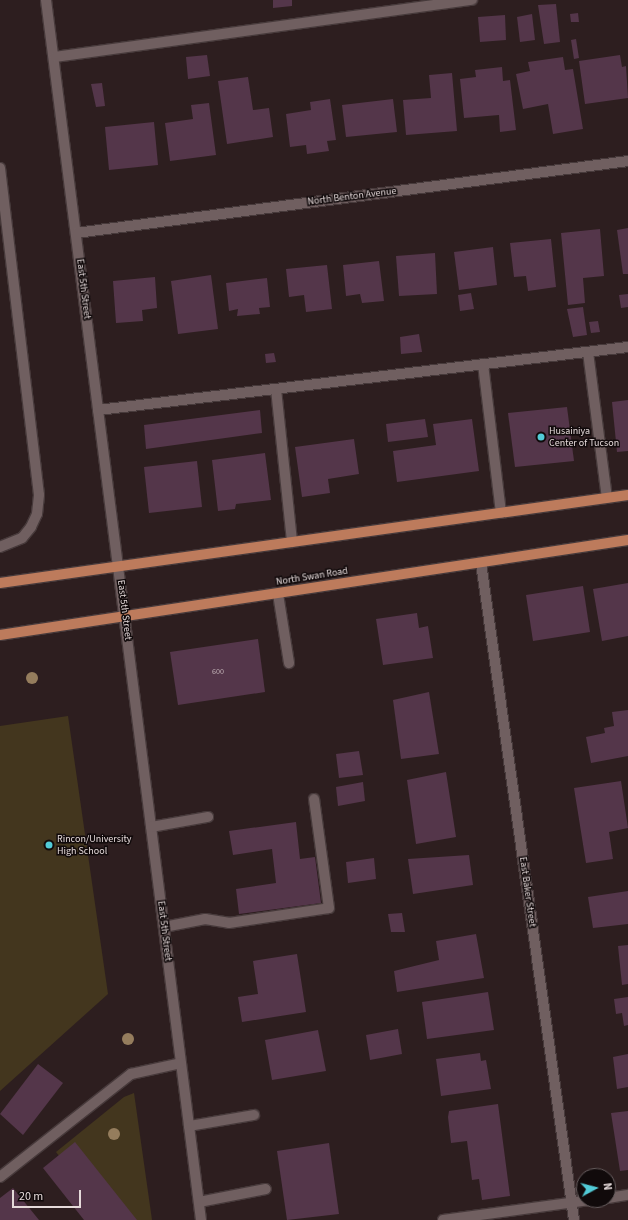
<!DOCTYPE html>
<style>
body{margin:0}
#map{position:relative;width:628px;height:1220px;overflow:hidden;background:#2d1e1f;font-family:"Source Sans 3",sans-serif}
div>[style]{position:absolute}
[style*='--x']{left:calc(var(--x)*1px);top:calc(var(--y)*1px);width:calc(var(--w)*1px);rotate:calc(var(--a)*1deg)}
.green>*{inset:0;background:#43361e}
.building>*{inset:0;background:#54364a}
.roads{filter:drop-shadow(1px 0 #473a3b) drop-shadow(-1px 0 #473a3b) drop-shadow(0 1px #473a3b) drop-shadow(0 -1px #473a3b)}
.minor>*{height:10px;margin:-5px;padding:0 5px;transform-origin:5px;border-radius:5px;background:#705f60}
.major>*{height:10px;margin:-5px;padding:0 5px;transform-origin:5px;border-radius:5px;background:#bd7b5c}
.trees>*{width:12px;height:12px;margin:-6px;border-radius:50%;background:#957d5d}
.dots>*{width:11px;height:11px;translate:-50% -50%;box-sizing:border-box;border:2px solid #110a0b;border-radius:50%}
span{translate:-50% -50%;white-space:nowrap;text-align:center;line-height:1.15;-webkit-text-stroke:3px #110a0b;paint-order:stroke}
.number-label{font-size:8px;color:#c1b1b6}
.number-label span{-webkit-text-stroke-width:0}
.street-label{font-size:10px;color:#e5dada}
.poi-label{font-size:10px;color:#e5dada}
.left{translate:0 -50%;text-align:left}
.north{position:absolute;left:576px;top:1168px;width:40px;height:40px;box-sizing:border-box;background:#110a0b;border:1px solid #665d5e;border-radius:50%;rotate:83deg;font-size:11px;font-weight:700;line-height:16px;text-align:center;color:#e5dada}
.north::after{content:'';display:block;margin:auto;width:14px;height:18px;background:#52cbd7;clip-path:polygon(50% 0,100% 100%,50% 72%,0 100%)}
.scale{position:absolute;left:12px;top:1190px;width:69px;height:18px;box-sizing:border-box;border:2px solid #e5dada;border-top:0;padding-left:5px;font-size:12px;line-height:14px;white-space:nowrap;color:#e5dada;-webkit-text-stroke:3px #110a0b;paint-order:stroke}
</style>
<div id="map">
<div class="green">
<i style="clip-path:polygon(68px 716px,108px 994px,0 1091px,0 726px)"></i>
<i style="clip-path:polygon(134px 1093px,152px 1220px,109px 1220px,56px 1152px,124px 1097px)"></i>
</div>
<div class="building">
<i style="clip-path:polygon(273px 0,292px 0,292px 6px,273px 8px)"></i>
<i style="clip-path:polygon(556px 4px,560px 42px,544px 44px,538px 5px)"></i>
<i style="clip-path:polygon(578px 13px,579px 22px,571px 22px,570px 14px)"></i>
<i style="clip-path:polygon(532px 14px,535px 40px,520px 42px,517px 17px)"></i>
<i style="clip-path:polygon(505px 15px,506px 40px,480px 42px,478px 17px)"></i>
<i style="clip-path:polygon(576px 39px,579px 58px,574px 59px,571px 40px)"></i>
<i style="clip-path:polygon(207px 55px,210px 76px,188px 79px,186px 57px)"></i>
<i style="clip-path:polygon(620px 55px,622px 67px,626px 66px,628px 98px,585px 104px,579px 61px)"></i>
<i style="clip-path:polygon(563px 57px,565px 70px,573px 69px,583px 129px,553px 134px,548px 104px,523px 109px,516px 74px,530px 71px,528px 62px)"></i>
<i style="clip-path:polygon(502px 67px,503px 81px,510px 80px,516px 130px,500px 132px,499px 115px,464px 118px,460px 79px,476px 77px,475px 70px)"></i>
<i style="clip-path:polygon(452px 73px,457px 131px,406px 135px,403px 100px,431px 98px,429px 75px)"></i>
<i style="clip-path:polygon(248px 77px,253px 110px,269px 108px,273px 137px,227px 144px,218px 81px)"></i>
<i style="clip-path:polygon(102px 83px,105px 106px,96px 107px,91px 84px)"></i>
<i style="clip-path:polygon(330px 99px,336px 140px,327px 141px,329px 151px,307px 154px,306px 145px,290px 147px,286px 114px,311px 110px,310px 102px)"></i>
<i style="clip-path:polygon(393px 99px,397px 132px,346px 137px,342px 105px)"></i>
<i style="clip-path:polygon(209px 103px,216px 155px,170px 161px,165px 123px,193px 119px,191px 105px)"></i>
<i style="clip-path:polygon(154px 122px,158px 165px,109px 170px,105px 127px)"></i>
<i style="clip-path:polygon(628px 228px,628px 274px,623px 274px,617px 230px)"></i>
<i style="clip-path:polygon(600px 229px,604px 276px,583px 278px,585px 303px,568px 305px,561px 233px)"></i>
<i style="clip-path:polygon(551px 239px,556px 287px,528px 291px,526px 276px,514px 277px,510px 243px)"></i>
<i style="clip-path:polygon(493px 247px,497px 285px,459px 290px,454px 252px)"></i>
<i style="clip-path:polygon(435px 253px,437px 294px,399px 296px,396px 256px)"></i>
<i style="clip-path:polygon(379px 261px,384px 301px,362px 303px,360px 294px,346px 296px,343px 265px)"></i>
<i style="clip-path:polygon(327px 265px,332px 309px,306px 312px,304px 295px,289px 297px,286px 269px)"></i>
<i style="clip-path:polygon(211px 275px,218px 329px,178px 334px,171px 281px)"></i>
<i style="clip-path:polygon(155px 277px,157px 308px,142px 310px,143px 321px,116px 323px,113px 281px)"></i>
<i style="clip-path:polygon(267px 278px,270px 307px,259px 308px,260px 314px,237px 316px,238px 309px,229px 311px,226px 283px)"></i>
<i style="clip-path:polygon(471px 293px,474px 309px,460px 311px,458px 295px)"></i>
<i style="clip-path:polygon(628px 294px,628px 307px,621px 308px,619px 295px)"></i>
<i style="clip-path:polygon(583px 307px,587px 335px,573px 337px,567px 309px)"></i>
<i style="clip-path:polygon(598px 321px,600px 332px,591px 333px,589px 322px)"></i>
<i style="clip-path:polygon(419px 334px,422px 352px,401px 354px,400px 337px)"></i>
<i style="clip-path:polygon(274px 353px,276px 362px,266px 363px,265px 354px)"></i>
<i style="clip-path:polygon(628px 400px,628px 451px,617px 452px,612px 402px)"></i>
<i style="clip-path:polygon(567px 407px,574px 461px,515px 467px,508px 413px)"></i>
<i style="clip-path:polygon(260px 410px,262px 433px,146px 449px,144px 425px)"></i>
<i style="clip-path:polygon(425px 419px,428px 437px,388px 442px,386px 424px)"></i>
<i style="clip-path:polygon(472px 419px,479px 471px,397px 482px,393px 451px,436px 445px,433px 424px)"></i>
<i style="clip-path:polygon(354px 439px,359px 474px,328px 479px,330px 493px,302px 497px,295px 447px)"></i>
<i style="clip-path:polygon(265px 453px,271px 500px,236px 504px,235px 509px,218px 511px,212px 460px)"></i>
<i style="clip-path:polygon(197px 461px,202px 507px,149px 513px,144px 467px)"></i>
<i style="clip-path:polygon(628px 583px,628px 636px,602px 641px,593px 589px)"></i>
<i style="clip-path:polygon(583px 586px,590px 632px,533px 641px,526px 595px)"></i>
<i style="clip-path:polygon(417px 613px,419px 628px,428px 626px,433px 658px,383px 665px,376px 619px)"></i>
<i style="clip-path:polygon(258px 639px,265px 692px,178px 705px,170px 652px)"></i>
<i style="clip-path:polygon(429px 692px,439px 754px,401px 759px,393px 700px)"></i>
<i style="clip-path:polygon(628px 710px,628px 756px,591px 763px,586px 737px,605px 733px,604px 728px,614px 726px,612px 712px)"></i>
<i style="clip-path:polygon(359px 751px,363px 775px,339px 778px,336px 754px)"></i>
<i style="clip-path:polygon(446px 772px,456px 837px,416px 844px,407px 780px)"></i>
<i style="clip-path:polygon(621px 781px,628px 828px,609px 832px,613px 859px,586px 863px,574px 788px)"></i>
<i style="clip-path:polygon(363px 782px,365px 801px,338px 806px,336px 787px)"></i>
<i style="clip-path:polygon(296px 822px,300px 859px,315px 857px,321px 903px,239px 914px,236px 889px,276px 883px,272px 849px,233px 855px,229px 831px)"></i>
<i style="clip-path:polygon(469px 855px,473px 885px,413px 894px,408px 859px)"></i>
<i style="clip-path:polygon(374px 858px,376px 879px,348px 883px,346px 862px)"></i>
<i style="clip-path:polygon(628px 891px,628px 924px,593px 928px,588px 897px)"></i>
<i style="clip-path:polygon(402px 913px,405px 932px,391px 932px,388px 914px)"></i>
<i style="clip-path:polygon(476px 934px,484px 978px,397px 992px,394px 971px,439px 960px,436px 941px)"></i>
<i style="clip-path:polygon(628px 945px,628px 984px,622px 985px,618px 946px)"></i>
<i style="clip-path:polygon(297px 954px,306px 1012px,242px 1022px,238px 997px,258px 994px,253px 961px)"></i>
<i style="clip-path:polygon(488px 992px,494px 1030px,427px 1039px,422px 1002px)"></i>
<i style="clip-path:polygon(628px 997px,628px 1025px,624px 1026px,622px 1013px,616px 1014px,614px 999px)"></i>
<i style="clip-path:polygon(398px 1029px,402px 1054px,370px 1060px,366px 1035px)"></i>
<i style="clip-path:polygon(318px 1030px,326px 1071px,272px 1080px,265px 1040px)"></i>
<i style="clip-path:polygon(480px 1053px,481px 1061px,486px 1060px,491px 1089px,441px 1096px,436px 1059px)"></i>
<i style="clip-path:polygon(628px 1054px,628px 1087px,617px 1089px,613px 1057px)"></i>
<i style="clip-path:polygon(38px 1064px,63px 1083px,23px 1135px,0 1114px)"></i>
<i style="clip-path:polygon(498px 1104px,510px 1196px,482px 1200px,479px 1179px,472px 1180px,467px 1141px,451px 1143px,448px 1117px,449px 1111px)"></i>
<i style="clip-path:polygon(628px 1111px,628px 1170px,620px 1171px,611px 1113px)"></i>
<i style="clip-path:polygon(75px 1142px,137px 1220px,84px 1220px,43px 1168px)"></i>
<i style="clip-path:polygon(329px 1143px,339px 1214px,287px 1220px,277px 1151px)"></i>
<i style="clip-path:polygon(13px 1188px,39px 1220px,0 1220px,0 1198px)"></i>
</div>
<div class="roads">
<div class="minor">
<i style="--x:46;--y:0;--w:1230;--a:82.76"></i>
<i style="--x:54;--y:57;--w:422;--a:-7.8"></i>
<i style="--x:0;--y:168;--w:329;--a:83.2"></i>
<i style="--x:39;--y:495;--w:19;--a:96"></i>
<i style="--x:37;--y:514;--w:14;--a:115"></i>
<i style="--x:31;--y:527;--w:14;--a:129"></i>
<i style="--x:22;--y:538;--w:24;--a:158"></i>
<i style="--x:76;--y:233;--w:557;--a:-7.43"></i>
<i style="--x:588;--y:352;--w:147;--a:82.6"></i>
<i style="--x:483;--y:364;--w:150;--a:83.1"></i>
<i style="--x:276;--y:389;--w:154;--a:84"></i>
<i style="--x:98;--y:410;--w:534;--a:-6.78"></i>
<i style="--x:481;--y:563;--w:664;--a:81.94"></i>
<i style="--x:278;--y:594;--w:70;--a:80.9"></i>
<i style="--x:151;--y:827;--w:58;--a:-10"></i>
<i style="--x:164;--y:927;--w:42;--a:-11"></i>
<i style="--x:205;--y:919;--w:24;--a:9"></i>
<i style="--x:229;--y:923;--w:101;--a:-8.5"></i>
<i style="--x:329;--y:908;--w:110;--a:-97.8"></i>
<i style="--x:189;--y:1126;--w:66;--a:-9.6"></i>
<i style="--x:0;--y:1177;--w:167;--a:-38.2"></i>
<i style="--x:131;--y:1074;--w:51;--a:-12.4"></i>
<i style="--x:608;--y:1198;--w:20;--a:-9"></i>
<i style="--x:199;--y:1202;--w:68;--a:-11"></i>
<i style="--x:443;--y:1220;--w:148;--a:-7.7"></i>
</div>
<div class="major">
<i style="--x:0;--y:583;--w:634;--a:-7.98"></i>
<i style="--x:0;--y:635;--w:635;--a:-8.6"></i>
</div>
</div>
<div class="trees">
<i style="left:32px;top:678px"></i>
<i style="left:128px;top:1039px"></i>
<i style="left:114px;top:1134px"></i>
</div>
<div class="dots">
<i style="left:541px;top:437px;background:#52cbd7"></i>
<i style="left:49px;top:845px;background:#52cbd7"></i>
</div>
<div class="number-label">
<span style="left:218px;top:672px">600</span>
</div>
<div class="street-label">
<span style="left:352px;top:197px;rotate:-7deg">North Benton Avenue</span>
<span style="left:83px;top:289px;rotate:83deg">East 5th Street</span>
<span style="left:312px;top:577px;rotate:-9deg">North Swan Road</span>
<span style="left:124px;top:610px;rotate:83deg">East 5th Street</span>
<span style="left:527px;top:892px;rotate:82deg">East Baker Street</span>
<span style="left:164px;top:931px;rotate:83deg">East 5th Street</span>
</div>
<div class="poi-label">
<span class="left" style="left:549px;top:437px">Husainiya<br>Center of Tucson</span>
<span class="left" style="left:57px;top:845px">Rincon/University<br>High School</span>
</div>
<div class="north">N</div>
<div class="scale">20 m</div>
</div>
